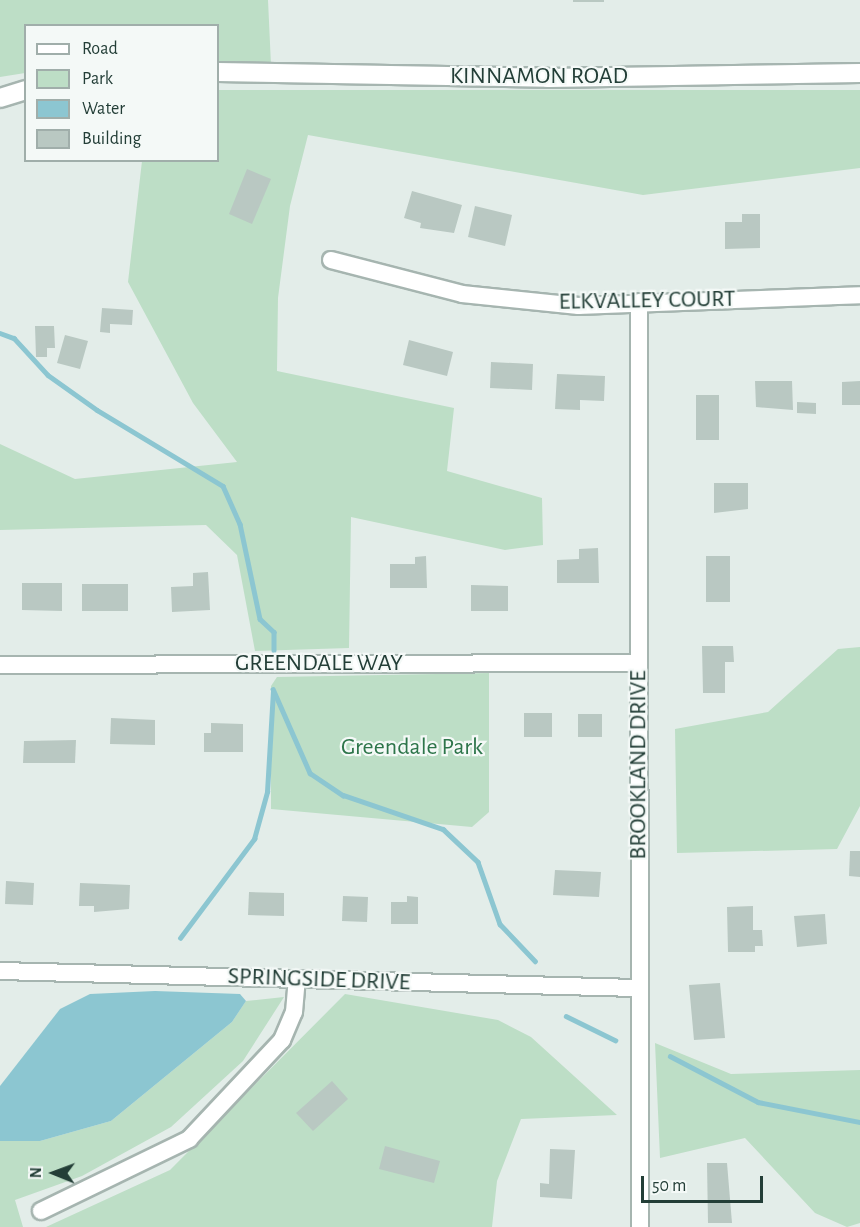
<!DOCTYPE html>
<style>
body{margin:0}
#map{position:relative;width:860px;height:1227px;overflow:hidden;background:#e3ede9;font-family:"Alegreya Sans",sans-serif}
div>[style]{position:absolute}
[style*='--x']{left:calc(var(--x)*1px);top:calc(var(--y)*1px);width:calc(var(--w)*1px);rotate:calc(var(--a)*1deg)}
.green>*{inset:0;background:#bddec6}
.water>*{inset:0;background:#8cc6d1}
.stream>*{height:4.5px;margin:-2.25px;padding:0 2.25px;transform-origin:2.25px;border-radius:2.25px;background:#8cc6d1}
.building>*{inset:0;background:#b9c8c2}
.roads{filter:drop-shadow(2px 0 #a6b5b0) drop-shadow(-2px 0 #a6b5b0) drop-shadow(0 2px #a6b5b0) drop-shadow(0 -2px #a6b5b0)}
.minor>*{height:16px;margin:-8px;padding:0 8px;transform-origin:8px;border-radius:8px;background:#fff}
.secondary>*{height:18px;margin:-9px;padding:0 9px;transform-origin:9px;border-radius:9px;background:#fff}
span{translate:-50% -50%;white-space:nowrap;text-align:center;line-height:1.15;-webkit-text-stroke:4.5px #f4f9f7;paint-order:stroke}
.street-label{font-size:24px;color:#233e37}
.park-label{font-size:24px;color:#2d754a}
.legend{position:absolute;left:24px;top:24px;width:195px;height:138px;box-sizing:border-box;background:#f4f9f7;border:2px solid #a0aeaa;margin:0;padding:8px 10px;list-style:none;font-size:18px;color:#233e37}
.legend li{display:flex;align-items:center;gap:12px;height:30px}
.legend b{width:30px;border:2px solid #a0aeaa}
.north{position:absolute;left:24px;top:1143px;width:60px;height:60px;-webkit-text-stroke:4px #f4f9f7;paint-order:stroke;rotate:271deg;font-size:16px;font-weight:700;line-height:24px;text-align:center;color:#233e37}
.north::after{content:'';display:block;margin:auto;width:21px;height:27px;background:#233e37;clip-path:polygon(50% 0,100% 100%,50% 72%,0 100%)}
.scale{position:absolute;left:641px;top:1176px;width:122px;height:27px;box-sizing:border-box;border:3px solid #233e37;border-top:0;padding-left:8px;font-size:18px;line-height:21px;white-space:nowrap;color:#233e37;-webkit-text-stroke:4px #f4f9f7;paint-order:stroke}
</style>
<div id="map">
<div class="green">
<i style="clip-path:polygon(0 0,268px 0,271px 65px,218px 63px,218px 26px,26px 26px,25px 73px,0 77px)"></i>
<i style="clip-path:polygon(218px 90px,860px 90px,860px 168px,643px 195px,308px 135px,290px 206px,278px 298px,277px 371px,454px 408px,447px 471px,542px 498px,543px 545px,505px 550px,351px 517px,349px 648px,255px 651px,237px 555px,206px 525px,0 530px,0 444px,75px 479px,237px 462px,193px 403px,128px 282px,142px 161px,218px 160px)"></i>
<i style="clip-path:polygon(860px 647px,860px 806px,837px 849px,677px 853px,675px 729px,768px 712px,838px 649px)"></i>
<i style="clip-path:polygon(489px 673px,489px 812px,472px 827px,271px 809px,271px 686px,277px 677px)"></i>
<i style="clip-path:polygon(345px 994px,498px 1020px,531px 1037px,617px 1115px,521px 1119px,497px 1181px,492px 1227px,46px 1227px,170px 1170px)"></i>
<i style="clip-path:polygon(284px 997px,243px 1061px,171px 1127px,82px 1176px,15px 1200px,23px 1227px,0 1227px,0 1141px,40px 1141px,111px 1121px,232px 1022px,246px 1001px)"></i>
<i style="clip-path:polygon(655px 1043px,731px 1074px,860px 1070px,860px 1223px,847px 1227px,815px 1213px,745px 1138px,660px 1158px)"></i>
</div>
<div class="water">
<i style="clip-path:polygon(155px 991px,240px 994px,246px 1001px,232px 1022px,111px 1121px,40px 1141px,0 1141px,0 1086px,60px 1009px,90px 994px)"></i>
</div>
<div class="stream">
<i style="--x:0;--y:333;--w:15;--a:20"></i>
<i style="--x:14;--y:338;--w:50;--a:47.4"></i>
<i style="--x:48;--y:375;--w:60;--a:35.5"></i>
<i style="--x:97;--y:410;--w:147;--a:31.1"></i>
<i style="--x:223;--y:486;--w:42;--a:65.9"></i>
<i style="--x:240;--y:524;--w:97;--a:78.1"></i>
<i style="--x:260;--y:619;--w:19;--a:43"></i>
<i style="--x:274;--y:632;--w:18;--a:90"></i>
<i style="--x:273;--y:689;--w:92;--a:66.2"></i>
<i style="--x:310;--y:773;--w:40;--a:34"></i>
<i style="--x:343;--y:795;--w:106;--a:18.8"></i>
<i style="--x:443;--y:829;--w:48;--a:43.3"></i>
<i style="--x:478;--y:862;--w:66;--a:70.5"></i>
<i style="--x:500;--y:924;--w:51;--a:46.6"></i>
<i style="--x:180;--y:938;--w:124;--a:-53.2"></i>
<i style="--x:254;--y:839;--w:49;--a:-74.5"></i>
<i style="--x:267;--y:792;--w:100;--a:-86.6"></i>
<i style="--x:566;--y:1016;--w:55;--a:26.1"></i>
<i style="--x:670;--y:1056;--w:99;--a:27.6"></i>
<i style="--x:758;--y:1102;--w:104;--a:11.1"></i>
</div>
<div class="building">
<i style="clip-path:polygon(573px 0,604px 0,604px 2px,573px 2px)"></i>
<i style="clip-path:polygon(247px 169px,271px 179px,252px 224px,229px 214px)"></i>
<i style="clip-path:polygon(412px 191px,462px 205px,454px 233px,420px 228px,421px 223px,404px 218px)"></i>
<i style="clip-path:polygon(475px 206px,512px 215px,505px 246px,468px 237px)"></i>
<i style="clip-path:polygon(742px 214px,760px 214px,760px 248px,725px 249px,725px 222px,742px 222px)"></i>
<i style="clip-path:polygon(102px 308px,133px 310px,132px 325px,110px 324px,110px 333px,100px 332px)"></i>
<i style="clip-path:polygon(35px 326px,54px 326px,55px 348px,47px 348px,47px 357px,36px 357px)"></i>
<i style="clip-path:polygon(65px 335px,88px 341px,80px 369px,57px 363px)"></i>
<i style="clip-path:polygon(409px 340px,453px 352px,447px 376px,403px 365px)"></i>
<i style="clip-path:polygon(491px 362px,533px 364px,532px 390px,490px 388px)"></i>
<i style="clip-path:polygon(557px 374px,605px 376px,604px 401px,580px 400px,580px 410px,555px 409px)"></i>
<i style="clip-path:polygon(755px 381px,792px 381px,793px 410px,756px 407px)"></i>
<i style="clip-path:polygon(860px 381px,860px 405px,842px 405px,842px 382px)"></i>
<i style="clip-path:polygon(696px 395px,719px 395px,719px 440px,696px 440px)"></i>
<i style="clip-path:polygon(797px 402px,816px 403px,816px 414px,797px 413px)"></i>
<i style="clip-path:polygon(714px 483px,748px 483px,748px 509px,714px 513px)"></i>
<i style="clip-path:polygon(598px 548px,599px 583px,557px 583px,557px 560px,579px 559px,579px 549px)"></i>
<i style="clip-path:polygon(426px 556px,427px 588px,390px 588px,390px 564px,415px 564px,415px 557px)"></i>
<i style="clip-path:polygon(706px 556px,730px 556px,730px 602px,706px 602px)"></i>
<i style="clip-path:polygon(208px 572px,210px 610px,172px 612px,171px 587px,193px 586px,193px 573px)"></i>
<i style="clip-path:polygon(22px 583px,62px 583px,62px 611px,22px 610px)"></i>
<i style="clip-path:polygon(82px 584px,128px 584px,128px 611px,82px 611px)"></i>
<i style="clip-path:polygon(471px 585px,508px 586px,508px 611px,471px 611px)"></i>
<i style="clip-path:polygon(702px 646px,733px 646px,734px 662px,725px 662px,725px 693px,703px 693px)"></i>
<i style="clip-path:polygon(524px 713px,552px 713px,552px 737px,524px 737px)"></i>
<i style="clip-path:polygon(578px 714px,602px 714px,602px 737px,578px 737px)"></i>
<i style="clip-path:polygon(111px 718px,155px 720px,155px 745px,110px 744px)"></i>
<i style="clip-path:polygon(211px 723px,243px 724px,243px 752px,204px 752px,204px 733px,211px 733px)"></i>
<i style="clip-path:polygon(76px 740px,75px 763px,23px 763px,24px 741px)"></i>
<i style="clip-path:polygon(850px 851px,860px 851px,860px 877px,849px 876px)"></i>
<i style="clip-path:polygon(555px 870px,601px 872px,599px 897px,553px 895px)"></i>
<i style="clip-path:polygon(6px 881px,34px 883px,33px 905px,5px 904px)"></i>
<i style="clip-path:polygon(80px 883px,130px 885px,129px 909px,94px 912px,94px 906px,79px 906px)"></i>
<i style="clip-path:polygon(249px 892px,284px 893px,284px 916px,248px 915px)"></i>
<i style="clip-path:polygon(343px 896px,368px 897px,367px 922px,342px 921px)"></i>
<i style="clip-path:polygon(407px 896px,418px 897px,418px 924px,391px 924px,391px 902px,407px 902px)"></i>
<i style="clip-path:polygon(753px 906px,753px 930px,762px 930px,763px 946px,755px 946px,755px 952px,728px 952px,727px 907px)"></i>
<i style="clip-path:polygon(825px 914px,827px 944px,797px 947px,794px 916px)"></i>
<i style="clip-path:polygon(720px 983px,725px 1038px,694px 1040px,689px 985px)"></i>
<i style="clip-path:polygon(332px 1081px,348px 1099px,313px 1131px,296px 1113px)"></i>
<i style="clip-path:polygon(385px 1146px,440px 1161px,434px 1183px,379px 1169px)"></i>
<i style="clip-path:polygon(550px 1149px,575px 1150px,572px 1199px,540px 1197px,540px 1183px,549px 1184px)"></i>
<i style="clip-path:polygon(707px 1163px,727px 1163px,732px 1223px,708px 1223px)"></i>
</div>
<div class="roads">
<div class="minor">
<i style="--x:331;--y:260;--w:135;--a:14.5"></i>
<i style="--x:462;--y:294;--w:117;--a:5.9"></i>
<i style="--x:578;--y:306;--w:282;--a:-2.2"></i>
<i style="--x:639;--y:302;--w:925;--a:89.94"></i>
<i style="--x:0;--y:665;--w:639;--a:-0.18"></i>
<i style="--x:0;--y:971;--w:638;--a:1.53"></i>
<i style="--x:41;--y:1211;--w:165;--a:-25.9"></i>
<i style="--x:189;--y:1139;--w:136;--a:-46.8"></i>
<i style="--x:282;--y:1040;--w:30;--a:-67"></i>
<i style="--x:294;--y:1012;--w:33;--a:-85"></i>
</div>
<div class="secondary">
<i style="--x:218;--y:72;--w:330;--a:1"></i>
<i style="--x:548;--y:78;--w:312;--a:-0.9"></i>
<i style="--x:0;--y:98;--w:27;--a:-17"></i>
</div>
</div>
<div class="street-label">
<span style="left:539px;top:77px">KINNAMON ROAD</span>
<span style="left:647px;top:301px;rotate:-1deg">ELKVALLEY COURT</span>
<span style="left:319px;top:664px">GREENDALE WAY</span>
<span style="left:639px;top:765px;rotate:-90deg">BROOKLAND DRIVE</span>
<span style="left:319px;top:980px;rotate:2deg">SPRINGSIDE DRIVE</span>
</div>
<div class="park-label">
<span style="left:412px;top:748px">Greendale Park</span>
</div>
<ul class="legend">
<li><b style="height:8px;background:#fff"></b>Road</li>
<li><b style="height:16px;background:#bddec6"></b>Park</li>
<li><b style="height:16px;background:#8cc6d1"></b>Water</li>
<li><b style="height:16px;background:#b9c8c2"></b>Building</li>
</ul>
<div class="north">N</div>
<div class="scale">50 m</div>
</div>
